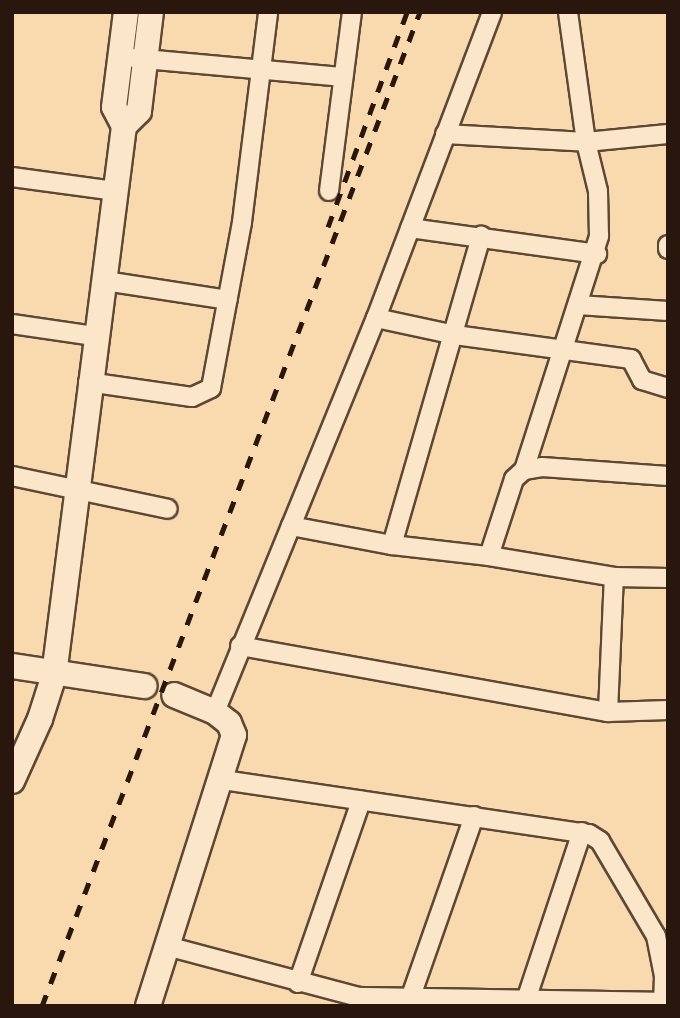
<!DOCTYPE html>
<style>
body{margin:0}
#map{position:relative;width:680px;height:1018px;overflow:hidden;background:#f9d9ae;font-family:"IM FELL French Canon",serif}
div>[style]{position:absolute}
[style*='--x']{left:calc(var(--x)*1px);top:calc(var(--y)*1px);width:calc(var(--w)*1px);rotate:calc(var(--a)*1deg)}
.roads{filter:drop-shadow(2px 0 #5d4835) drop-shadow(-2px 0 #5d4835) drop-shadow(0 2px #5d4835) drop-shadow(0 -2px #5d4835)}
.street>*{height:18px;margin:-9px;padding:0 9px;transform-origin:9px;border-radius:9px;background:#fbe6ca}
.secondary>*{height:24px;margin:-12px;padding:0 12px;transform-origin:12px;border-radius:12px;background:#fbe6ca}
.rail>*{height:5px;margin-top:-2.5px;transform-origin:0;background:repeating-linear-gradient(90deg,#29170d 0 12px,transparent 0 24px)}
span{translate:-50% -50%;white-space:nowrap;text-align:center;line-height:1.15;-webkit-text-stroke:5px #fbe6ca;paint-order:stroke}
.frame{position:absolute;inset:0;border:14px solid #29170d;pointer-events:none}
</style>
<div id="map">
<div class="roads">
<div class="street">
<i style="--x:134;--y:58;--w:210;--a:5.2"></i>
<i style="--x:445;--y:134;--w:141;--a:3.2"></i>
<i style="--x:586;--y:142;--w:82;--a:-5.6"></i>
<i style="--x:12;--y:177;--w:105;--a:7.7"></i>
<i style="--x:329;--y:191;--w:180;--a:-82.7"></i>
<i style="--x:410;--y:228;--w:189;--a:7.9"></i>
<i style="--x:668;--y:249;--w:4;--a:-90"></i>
<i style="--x:105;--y:281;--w:124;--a:8.8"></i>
<i style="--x:578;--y:305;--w:90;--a:3.8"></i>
<i style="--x:376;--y:318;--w:81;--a:12.1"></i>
<i style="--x:455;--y:335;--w:178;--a:7.8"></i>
<i style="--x:631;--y:359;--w:24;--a:62"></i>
<i style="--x:642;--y:380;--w:27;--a:17"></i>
<i style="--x:12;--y:324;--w:83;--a:8.3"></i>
<i style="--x:88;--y:382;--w:105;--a:8.2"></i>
<i style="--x:192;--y:397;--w:21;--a:-25"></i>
<i style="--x:211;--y:388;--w:169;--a:-79.4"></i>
<i style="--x:242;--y:222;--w:212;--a:-82.9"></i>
<i style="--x:524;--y:470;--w:246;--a:-72.2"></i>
<i style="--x:599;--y:236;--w:45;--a:-91.3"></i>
<i style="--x:598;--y:191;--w:50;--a:-103.8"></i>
<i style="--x:586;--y:142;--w:131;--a:-97.9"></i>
<i style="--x:12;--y:476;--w:159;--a:11.9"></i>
<i style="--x:291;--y:526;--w:225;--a:-67.8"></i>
<i style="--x:376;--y:318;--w:327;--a:-69.2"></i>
<i style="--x:392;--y:545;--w:322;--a:-73.9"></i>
<i style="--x:489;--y:556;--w:127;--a:9.5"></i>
<i style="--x:614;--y:577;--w:54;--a:1.1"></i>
<i style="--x:240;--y:646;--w:374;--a:10.2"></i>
<i style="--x:608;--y:712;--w:60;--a:-1.9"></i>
<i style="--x:215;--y:712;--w:201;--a:-67.8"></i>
<i style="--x:291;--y:526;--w:103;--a:10.7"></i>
<i style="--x:392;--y:545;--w:98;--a:6.5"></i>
<i style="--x:489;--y:556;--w:81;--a:-72"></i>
<i style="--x:514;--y:479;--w:13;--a:-42"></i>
<i style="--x:524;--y:470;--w:18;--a:-9"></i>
<i style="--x:542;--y:467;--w:126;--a:4.1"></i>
<i style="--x:608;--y:712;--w:135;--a:-87.5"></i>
<i style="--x:223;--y:780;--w:370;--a:8.4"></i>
<i style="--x:589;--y:834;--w:13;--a:32"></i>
<i style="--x:600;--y:841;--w:110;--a:59.5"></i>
<i style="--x:656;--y:936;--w:41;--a:78.7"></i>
<i style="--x:664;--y:976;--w:30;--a:92"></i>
<i style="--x:167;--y:946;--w:199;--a:14.9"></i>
<i style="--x:359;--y:997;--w:304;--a:0.9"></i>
<i style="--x:298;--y:983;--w:193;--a:-70.9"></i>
<i style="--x:410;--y:999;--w:194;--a:-70.7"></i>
<i style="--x:526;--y:1000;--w:177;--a:-71.6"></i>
</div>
<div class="secondary">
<i style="--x:124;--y:126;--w:21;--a:-45"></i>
<i style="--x:139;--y:111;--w:100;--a:-83.1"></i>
<i style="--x:12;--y:666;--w:134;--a:8.6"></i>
<i style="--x:12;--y:781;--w:68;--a:-65.7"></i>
<i style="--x:40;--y:719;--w:46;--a:-72.3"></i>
<i style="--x:54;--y:675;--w:553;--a:-82.73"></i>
<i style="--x:124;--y:126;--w:21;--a:-118"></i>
<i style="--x:114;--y:107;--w:96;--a:-82.8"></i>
<i style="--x:148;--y:1006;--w:284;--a:-72.4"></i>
<i style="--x:234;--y:735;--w:13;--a:-113"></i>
<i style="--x:229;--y:723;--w:18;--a:-142"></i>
<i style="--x:215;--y:712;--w:44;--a:-157.5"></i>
</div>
</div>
<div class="rail">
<i style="--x:328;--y:227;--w:229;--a:-69.8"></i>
<i style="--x:42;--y:1006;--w:1063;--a:-69.18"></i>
</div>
<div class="frame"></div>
</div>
